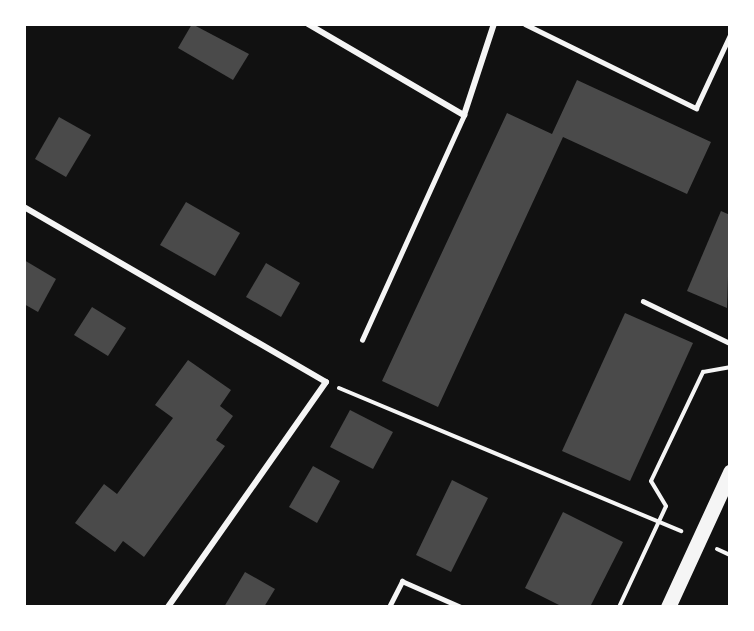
<!DOCTYPE html>
<style>
body{margin:0}
#map{position:relative;width:754px;height:631px;overflow:hidden;background:#111;font-family:"DM Sans",sans-serif}
div>[style]{position:absolute}
[style*='--x']{left:calc(var(--x)*1px);top:calc(var(--y)*1px);width:calc(var(--w)*1px);rotate:calc(var(--a)*1deg)}
.building>*{inset:0;background:#4a4a4a}
.path>*{height:4px;margin:-2px;padding:0 2px;transform-origin:2px;border-radius:2px;background:#f5f5f5}
.service>*{height:4.5px;margin:-2.25px;padding:0 2.25px;transform-origin:2.25px;border-radius:2.25px;background:#f5f5f5}
.minor>*{height:6px;margin:-3px;padding:0 3px;transform-origin:3px;border-radius:3px;background:#f5f5f5}
.primary>*{height:15px;margin:-7.5px;padding:0 7.5px;transform-origin:7.5px;border-radius:7.5px;background:#f5f5f5}
span{translate:-50% -50%;white-space:nowrap;text-align:center;line-height:1.15;-webkit-text-stroke:6px #fff;paint-order:stroke}
.frame{position:absolute;inset:0;border:26px solid #fff;pointer-events:none}
</style>
<div id="map">
<div class="building">
<i style="clip-path:polygon(192px 24px,249px 54px,233px 80px,178px 48px)"></i>
<i style="clip-path:polygon(577px 80px,711px 142px,687px 194px,563px 137px,438px 407px,382px 381px,507px 113px,552px 134px)"></i>
<i style="clip-path:polygon(59px 117px,91px 135px,66px 177px,35px 159px)"></i>
<i style="clip-path:polygon(186px 202px,240px 233px,215px 276px,160px 245px)"></i>
<i style="clip-path:polygon(721px 211px,730px 215px,727px 308px,687px 291px)"></i>
<i style="clip-path:polygon(24px 260px,56px 279px,38px 312px,24px 304px)"></i>
<i style="clip-path:polygon(266px 263px,300px 283px,281px 317px,246px 297px)"></i>
<i style="clip-path:polygon(92px 307px,126px 328px,108px 356px,74px 335px)"></i>
<i style="clip-path:polygon(625px 313px,693px 343px,630px 481px,562px 451px)"></i>
<i style="clip-path:polygon(188px 360px,231px 390px,220px 406px,233px 416px,216px 440px,225px 446px,144px 557px,123px 541px,115px 552px,75px 523px,104px 484px,117px 494px,173px 418px,155px 405px)"></i>
<i style="clip-path:polygon(350px 410px,393px 432px,373px 469px,330px 447px)"></i>
<i style="clip-path:polygon(313px 466px,340px 481px,317px 523px,289px 507px)"></i>
<i style="clip-path:polygon(452px 480px,488px 498px,451px 572px,416px 555px)"></i>
<i style="clip-path:polygon(563px 512px,623px 542px,590px 607px,563px 607px,525px 588px)"></i>
<i style="clip-path:polygon(245px 572px,275px 589px,264px 607px,224px 607px)"></i>
</div>
<div class="path">
<i style="--x:339;--y:388;--w:371;--a:22.7"></i>
<i style="--x:717;--y:549;--w:14;--a:25"></i>
<i style="--x:619;--y:607;--w:111;--a:-65"></i>
<i style="--x:666;--y:506;--w:29;--a:-121"></i>
<i style="--x:651;--y:481;--w:121;--a:-64.5"></i>
<i style="--x:703;--y:372;--w:27;--a:-10"></i>
</div>
<div class="service">
<i style="--x:525;--y:24;--w:191;--a:26.2"></i>
<i style="--x:696;--y:108;--w:81;--a:-65"></i>
<i style="--x:643;--y:301;--w:97;--a:25.8"></i>
<i style="--x:362;--y:340;--w:247;--a:-65.6"></i>
<i style="--x:389;--y:607;--w:29;--a:-63"></i>
<i style="--x:402;--y:581;--w:64;--a:23.8"></i>
</div>
<div class="minor">
<i style="--x:308;--y:24;--w:181;--a:30.3"></i>
<i style="--x:464;--y:115;--w:96;--a:-71.8"></i>
<i style="--x:24;--y:207;--w:349;--a:30.1"></i>
<i style="--x:326;--y:382;--w:275;--a:125.1"></i>
</div>
<div class="primary">
<i style="--x:668;--y:607;--w:149;--a:-65.3"></i>
</div>
<div class="frame"></div>
</div>
